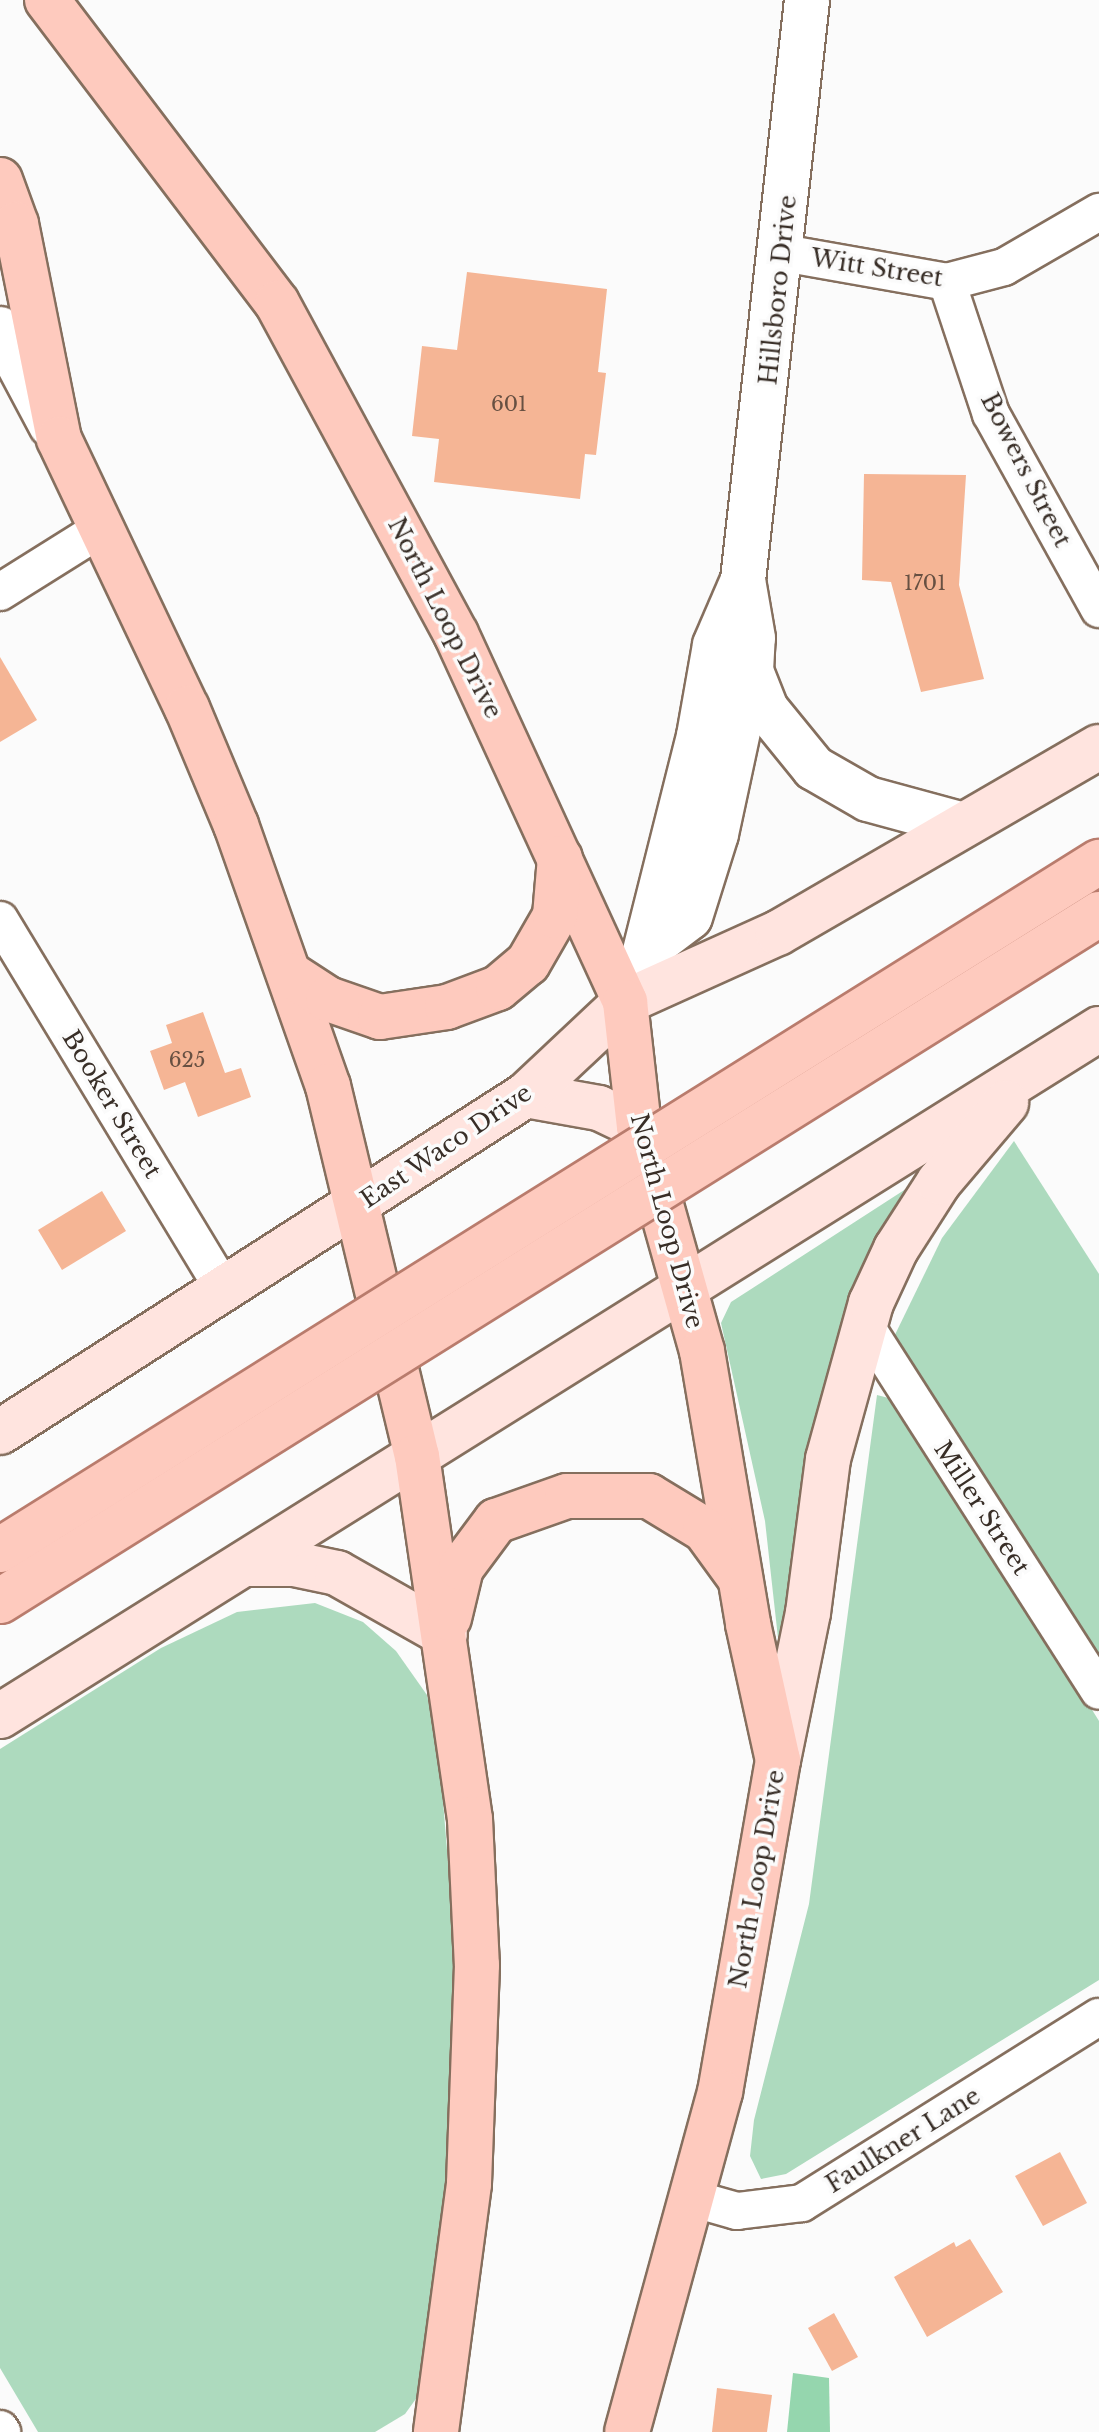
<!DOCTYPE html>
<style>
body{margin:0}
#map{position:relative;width:1099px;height:2432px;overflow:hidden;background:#fbfbfb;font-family:"Libre Baskerville",serif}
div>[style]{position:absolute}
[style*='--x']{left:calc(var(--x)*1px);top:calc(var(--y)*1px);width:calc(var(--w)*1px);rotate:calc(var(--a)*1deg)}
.green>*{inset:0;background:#addabe}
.forest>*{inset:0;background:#95d6ae}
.building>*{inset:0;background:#f5b595}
.roads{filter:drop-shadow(2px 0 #856f5e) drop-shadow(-2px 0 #856f5e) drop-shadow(0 2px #856f5e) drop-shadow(0 -2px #856f5e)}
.minor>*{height:36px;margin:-18px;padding:0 18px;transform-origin:18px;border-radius:18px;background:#fff}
.tertiary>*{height:44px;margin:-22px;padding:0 22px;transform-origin:22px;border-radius:22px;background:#fff}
.secondary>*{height:44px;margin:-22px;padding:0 22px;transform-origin:22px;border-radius:22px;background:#ffe4df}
.primary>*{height:44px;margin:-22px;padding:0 22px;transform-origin:22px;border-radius:22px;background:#fecabe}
.bridges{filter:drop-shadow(2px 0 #b97c6d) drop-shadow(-2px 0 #b97c6d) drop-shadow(0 2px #b97c6d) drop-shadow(0 -2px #b97c6d)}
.primary-bridge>*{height:44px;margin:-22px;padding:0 22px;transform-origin:22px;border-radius:22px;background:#fecabe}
span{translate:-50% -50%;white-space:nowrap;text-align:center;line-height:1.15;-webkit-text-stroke:7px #fbfbfb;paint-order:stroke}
.number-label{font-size:20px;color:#675042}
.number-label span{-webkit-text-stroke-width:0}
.street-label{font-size:24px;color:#382e27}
</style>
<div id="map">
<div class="green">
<i style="clip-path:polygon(1014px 1141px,1099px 1274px,1099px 1674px,890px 1345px,942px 1238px)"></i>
<i style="clip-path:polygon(912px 1185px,780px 1656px,765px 1521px,721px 1323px,731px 1302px)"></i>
<i style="clip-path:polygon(877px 1395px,900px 1401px,1099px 1721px,1099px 1980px,786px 2174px,761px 2179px,750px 2156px,754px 2120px,809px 1904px)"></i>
<i style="clip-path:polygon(315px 1603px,363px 1622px,396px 1651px,427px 1695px,439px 1752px,454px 1936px,456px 2102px,423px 2389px,405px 2414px,375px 2432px,38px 2432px,0 2368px,0 1749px,161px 1648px,237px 1612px)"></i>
</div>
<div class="forest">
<i style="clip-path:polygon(793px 2373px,829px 2378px,830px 2432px,787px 2432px)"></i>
</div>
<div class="building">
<i style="clip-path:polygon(467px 272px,607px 289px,598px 372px,606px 373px,596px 455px,585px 454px,580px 499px,434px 482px,439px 439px,412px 436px,422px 346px,457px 350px)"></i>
<i style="clip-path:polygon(864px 474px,966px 475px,959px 585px,984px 679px,921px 692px,891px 582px,862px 580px)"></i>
<i style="clip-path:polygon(0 657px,37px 720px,0 742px)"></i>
<i style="clip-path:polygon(203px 1012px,225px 1073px,241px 1068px,251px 1097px,198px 1117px,185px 1082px,164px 1090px,150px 1051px,172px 1043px,166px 1025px)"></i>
<i style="clip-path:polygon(102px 1191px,126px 1231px,62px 1270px,38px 1230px)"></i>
<i style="clip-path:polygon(1060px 2152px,1087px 2203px,1043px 2226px,1015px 2176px)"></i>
<i style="clip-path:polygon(970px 2239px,1003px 2292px,927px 2337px,894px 2277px,954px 2242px,956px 2247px)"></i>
<i style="clip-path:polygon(834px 2313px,858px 2357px,832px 2371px,808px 2328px)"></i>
<i style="clip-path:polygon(717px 2388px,772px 2395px,767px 2432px,712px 2432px)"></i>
</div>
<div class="roads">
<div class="minor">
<i style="--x:783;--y:253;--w:167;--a:10"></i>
<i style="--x:947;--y:282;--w:59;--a:-14.7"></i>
<i style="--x:1004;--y:267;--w:110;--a:-30.1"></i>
<i style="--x:947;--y:282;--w:139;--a:71.6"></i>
<i style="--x:991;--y:414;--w:223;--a:61"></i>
<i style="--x:0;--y:592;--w:120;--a:-32.1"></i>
<i style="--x:0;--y:920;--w:430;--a:58.8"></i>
<i style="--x:865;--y:1325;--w:434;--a:57.4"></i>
<i style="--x:691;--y:2198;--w:48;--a:15.8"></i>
<i style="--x:737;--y:2211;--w:65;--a:-7"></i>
<i style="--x:802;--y:2203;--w:350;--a:-32.1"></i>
<i style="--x:0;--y:2429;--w:4;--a:56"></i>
</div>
<div class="tertiary">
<i style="--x:0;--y:329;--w:109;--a:62"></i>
<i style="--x:751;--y:671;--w:41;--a:68.5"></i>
<i style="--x:766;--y:709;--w:76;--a:50.9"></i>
<i style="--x:814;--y:768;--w:62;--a:29.9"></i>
<i style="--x:868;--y:799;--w:95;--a:15.2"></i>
<i style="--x:649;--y:948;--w:51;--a:-37.1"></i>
<i style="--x:690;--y:917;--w:87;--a:-72.6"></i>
<i style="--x:716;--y:834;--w:167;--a:-77.9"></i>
<i style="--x:751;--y:671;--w:33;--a:-87"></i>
<i style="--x:753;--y:638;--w:59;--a:-99.8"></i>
<i style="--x:743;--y:580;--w:584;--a:-83.7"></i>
<i style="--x:642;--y:963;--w:234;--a:-75.9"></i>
<i style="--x:699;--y:736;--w:92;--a:-80"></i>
<i style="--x:715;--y:645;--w:71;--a:-66.7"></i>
</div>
<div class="secondary">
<i style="--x:526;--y:1095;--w:74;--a:10.1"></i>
<i style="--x:599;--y:1108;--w:44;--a:25.4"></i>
<i style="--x:0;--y:1432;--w:625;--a:-32.65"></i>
<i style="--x:526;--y:1095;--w:136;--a:-43.2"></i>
<i style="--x:625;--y:1002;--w:168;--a:-24.3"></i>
<i style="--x:778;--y:933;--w:371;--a:-30.1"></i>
<i style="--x:244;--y:1564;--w:50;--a:0"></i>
<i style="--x:294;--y:1564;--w:44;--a:11.8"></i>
<i style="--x:337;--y:1573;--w:124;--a:29.5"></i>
<i style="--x:0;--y:1716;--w:1296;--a:-32.01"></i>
<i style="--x:778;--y:1760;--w:150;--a:-78.5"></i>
<i style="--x:808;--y:1613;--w:155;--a:-82.6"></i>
<i style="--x:828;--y:1459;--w:162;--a:-74.6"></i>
<i style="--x:871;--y:1303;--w:60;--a:-65.2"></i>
<i style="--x:896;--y:1249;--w:80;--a:-57.3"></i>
<i style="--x:939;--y:1182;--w:104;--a:-49.7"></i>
</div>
<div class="primary">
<i style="--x:47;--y:0;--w:380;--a:52.8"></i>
<i style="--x:277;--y:303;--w:376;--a:61.6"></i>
<i style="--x:456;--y:634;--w:405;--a:65.3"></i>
<i style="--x:625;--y:1002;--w:126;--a:83.6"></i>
<i style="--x:639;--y:1127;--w:233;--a:74.3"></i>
<i style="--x:702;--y:1351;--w:277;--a:80.4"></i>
<i style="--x:748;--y:1624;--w:139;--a:77.6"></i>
<i style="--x:778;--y:1760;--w:337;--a:99.9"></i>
<i style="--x:720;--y:2092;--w:352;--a:105.3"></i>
<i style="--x:0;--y:180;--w:47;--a:70"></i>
<i style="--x:16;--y:224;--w:219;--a:78.7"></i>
<i style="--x:59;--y:439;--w:298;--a:64.6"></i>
<i style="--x:187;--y:708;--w:127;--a:67.3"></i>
<i style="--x:236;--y:825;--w:277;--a:70.6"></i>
<i style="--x:328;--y:1086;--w:381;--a:76.5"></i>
<i style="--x:417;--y:1456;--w:367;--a:81.7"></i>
<i style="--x:470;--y:1819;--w:146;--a:87.3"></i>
<i style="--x:477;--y:1965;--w:219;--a:92.1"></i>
<i style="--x:469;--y:2184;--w:250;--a:97.6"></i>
<i style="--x:291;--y:975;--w:44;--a:33"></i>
<i style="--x:328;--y:999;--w:55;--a:19.1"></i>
<i style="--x:380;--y:1017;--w:68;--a:-8.5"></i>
<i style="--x:447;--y:1007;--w:54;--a:-20.4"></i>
<i style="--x:498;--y:988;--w:39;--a:-40"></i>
<i style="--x:528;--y:963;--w:54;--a:-60.1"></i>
<i style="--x:555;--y:916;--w:58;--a:-85.1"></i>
<i style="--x:449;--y:1618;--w:51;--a:-76.5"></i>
<i style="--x:461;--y:1568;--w:59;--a:-53.3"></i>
<i style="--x:496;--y:1521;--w:75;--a:-19.4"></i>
<i style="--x:567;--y:1496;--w:82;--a:0"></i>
<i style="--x:649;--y:1496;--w:66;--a:31.3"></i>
<i style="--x:705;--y:1530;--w:59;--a:53.9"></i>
</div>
</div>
<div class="bridges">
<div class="primary-bridge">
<i style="--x:0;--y:1550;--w:1297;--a:-32.05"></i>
<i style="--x:0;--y:1601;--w:1296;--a:-32.01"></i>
</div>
</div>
<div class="number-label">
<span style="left:509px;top:404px">601</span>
<span style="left:925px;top:583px">1701</span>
<span style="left:187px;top:1060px">625</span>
</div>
<div class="street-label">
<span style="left:877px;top:268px;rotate:9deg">Witt Street</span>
<span style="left:778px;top:290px;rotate:-84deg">Hillsboro Drive</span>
<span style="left:1026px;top:470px;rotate:63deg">Bowers Street</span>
<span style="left:445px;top:618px;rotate:63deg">North Loop Drive</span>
<span style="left:112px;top:1104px;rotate:59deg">Booker Street</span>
<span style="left:446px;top:1146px;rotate:-34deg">East Waco Drive</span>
<span style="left:667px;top:1221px;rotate:75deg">North Loop Drive</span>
<span style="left:982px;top:1508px;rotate:57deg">Miller Street</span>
<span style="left:757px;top:1879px;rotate:-80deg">North Loop Drive</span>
<span style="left:903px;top:2140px;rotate:-32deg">Faulkner Lane</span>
</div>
</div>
